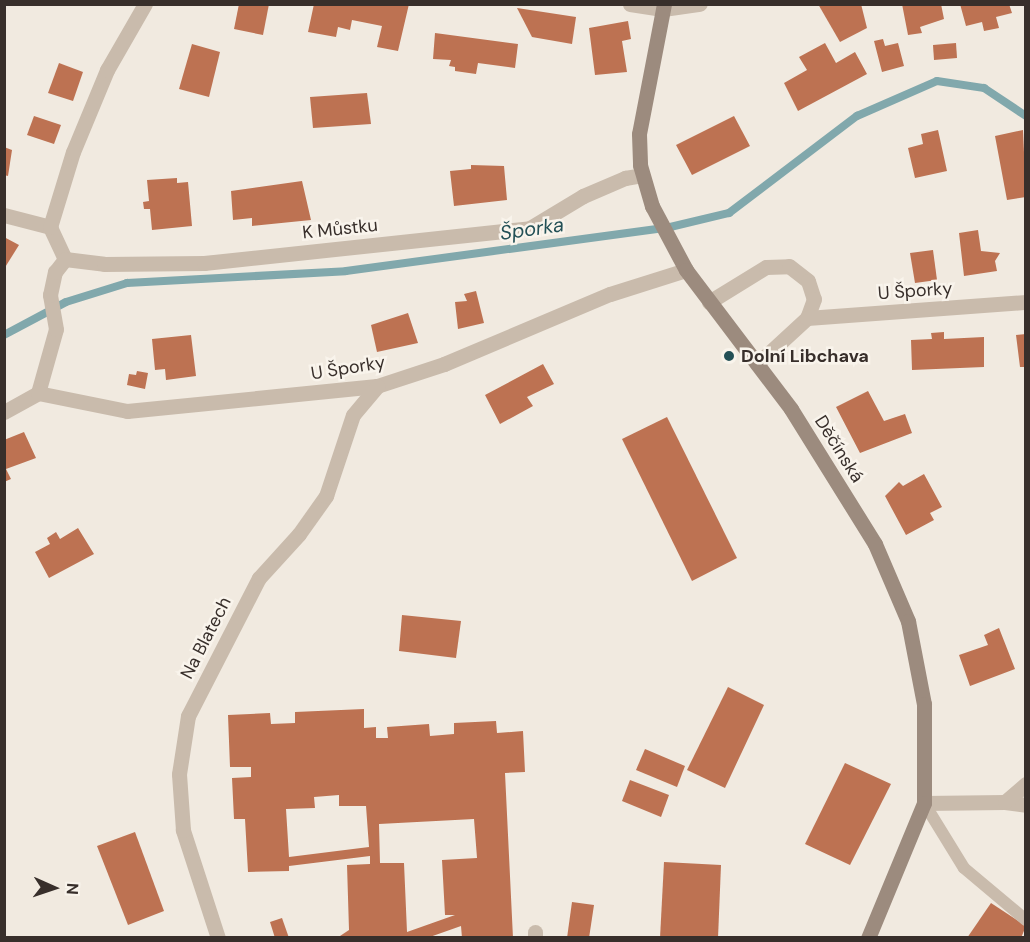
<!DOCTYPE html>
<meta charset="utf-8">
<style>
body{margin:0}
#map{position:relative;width:1030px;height:942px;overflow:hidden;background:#f1eae0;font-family:"DM Sans",sans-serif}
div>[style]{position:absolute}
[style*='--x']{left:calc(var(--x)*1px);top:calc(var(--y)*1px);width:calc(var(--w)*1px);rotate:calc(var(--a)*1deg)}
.stream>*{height:8px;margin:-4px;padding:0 4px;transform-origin:4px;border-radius:4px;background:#81a8ac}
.building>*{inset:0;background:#bd7252}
.service>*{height:12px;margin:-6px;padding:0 6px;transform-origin:6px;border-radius:6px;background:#c9bbac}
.minor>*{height:15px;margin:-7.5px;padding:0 7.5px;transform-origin:7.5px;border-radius:7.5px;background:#c9bbac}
.secondary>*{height:15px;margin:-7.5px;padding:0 7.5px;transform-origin:7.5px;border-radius:7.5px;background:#9c8b7e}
.dots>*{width:16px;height:16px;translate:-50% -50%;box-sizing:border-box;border:3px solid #f9f4ec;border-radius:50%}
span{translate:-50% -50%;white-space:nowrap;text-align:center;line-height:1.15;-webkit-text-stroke:5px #f9f4ec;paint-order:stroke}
.street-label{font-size:18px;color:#382f2b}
.poi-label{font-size:18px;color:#382f2b;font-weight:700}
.left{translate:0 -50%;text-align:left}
.water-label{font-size:20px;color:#235056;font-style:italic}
.frame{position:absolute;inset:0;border:6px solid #382f2b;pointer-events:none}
.north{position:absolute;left:24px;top:858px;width:60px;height:60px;-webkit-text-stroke:4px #f9f4ec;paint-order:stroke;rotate:93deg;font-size:16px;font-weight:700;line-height:24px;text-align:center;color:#382f2b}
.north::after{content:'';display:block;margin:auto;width:21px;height:27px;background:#382f2b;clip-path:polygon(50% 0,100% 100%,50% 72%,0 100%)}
</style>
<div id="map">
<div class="stream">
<i style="--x:4;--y:335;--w:70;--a:-28"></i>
<i style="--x:66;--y:302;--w:64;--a:-17.3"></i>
<i style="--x:127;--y:283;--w:219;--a:-3.1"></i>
<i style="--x:346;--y:271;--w:323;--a:-7.7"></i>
<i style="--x:666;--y:228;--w:65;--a:-13.4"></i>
<i style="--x:729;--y:213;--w:161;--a:-37.2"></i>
<i style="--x:857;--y:116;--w:87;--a:-23.6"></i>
<i style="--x:937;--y:81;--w:48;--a:8.5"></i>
<i style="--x:984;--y:88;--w:50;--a:33.7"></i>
</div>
<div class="building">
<i style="clip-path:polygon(239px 4px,269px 4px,263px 35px,234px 29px)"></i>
<i style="clip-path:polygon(314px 4px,409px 4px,398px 51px,377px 47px,382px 26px,352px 20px,350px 30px,338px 27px,336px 37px,308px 32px)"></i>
<i style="clip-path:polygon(818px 4px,861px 4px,867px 28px,840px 42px)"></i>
<i style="clip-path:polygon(902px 4px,941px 4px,944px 19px,920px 27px,922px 33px,908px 35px)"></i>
<i style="clip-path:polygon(960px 4px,1009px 4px,1012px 13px,996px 17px,999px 28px,984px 31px,982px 22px,966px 26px)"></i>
<i style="clip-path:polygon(517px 8px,576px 17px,572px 44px,532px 37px)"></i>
<i style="clip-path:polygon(628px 21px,631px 39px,622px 41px,627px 72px,595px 75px,589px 28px)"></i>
<i style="clip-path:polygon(435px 33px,518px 44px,515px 68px,478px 63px,476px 74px,455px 71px,455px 67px,449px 66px,451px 60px,433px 59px)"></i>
<i style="clip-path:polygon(883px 39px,885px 46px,898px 43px,904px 66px,882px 72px,874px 41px)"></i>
<i style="clip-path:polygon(825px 43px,836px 63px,855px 52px,867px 74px,798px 111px,784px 83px,807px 70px,799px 57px)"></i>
<i style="clip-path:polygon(956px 43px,957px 58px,934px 60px,933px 45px)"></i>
<i style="clip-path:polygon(192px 44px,220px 52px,209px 97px,179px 89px)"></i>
<i style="clip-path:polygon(59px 63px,83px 72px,73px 101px,48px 93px)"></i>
<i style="clip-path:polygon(367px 93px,371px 124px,313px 128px,310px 97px)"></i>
<i style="clip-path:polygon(34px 116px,61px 125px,54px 144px,27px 135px)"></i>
<i style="clip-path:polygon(734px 116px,750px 146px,692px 175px,676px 145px)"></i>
<i style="clip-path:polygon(938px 130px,947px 171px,915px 178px,908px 148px,923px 144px,921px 134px)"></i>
<i style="clip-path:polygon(1023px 130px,1026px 197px,1007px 200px,995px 136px)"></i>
<i style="clip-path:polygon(4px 147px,12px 150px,8px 176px,4px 175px)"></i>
<i style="clip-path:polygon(471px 165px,504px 166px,507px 200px,454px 206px,450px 171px,471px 169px)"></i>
<i style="clip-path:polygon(177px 178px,177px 183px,188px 182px,192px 226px,152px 230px,150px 209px,144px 209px,143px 202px,149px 201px,147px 180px)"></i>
<i style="clip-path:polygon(302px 181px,311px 220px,252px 226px,252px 218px,233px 220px,231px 191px)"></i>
<i style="clip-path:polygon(978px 230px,981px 251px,1000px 253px,995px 261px,997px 271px,964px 276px,959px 233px)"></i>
<i style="clip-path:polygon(4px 237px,19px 245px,4px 269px)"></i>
<i style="clip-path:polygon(933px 250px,937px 280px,915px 283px,910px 253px)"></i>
<i style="clip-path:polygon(476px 291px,484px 323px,458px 329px,455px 302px,467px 301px,464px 294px)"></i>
<i style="clip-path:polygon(408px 313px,418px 343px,377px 352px,371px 325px)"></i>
<i style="clip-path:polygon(944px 332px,944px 339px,984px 337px,984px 367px,912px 370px,911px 340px,932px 339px,931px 333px)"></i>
<i style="clip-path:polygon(1026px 334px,1026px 367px,1020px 367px,1016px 335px)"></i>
<i style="clip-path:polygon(191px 335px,196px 376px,166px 380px,165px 369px,155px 370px,152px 339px)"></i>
<i style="clip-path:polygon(543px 364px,554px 384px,527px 397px,533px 406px,500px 424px,485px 395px)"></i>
<i style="clip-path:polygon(137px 371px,148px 373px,145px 389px,127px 385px,129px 374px,136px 375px)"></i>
<i style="clip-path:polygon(868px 391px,884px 421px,905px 414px,912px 433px,860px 453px,836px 407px)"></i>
<i style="clip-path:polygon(667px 417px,737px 558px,692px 581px,622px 439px)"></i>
<i style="clip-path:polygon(24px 432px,36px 458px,6px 469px,11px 479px,4px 482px,4px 440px)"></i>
<i style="clip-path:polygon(924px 474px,942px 507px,930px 513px,934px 520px,906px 535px,885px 496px,899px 482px,903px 486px)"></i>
<i style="clip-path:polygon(78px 528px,94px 554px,49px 578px,35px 552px,50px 544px,47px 538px,56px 532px,60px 539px)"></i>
<i style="clip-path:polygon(402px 615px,461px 621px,456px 658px,399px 651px)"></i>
<i style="clip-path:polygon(999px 628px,1015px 669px,970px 686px,959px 655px,988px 645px,984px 635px)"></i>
<i style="clip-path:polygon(728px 687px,764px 705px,725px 788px,687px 770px)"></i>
<i style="clip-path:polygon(evenodd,364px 709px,364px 728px,376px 727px,376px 738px,388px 738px,387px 727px,429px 724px,430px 736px,454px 734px,454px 723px,496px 721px,497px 733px,523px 731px,525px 772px,505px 773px,513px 938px,462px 938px,461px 926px,427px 938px,337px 938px,349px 930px,347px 865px,370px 864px,370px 856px,289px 866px,289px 871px,248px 872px,245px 819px,234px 819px,232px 778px,251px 777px,251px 767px,230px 767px,228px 715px,270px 713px,271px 724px,295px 723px,295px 712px,364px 709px,339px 795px,339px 806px,366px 806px,369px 847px,289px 857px,286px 809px,315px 808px,314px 797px,339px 795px,364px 709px,474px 819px,477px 858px,442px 860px,445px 915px,455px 915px,407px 932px,404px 863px,380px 863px,379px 824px,474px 819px)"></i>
<i style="clip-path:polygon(645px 749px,685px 766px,677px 787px,636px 770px)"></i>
<i style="clip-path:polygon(845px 763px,891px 784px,850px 865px,805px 844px)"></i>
<i style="clip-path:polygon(630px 780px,669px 795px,661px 817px,622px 801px)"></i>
<i style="clip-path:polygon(135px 832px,164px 911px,128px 925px,97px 846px)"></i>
<i style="clip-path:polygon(664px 862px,721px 865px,718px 938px,660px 938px)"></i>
<i style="clip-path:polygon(572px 902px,594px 905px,589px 938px,567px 938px)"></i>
<i style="clip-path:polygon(991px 903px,1026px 926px,1021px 938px,967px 938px)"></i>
<i style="clip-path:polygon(282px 918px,289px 938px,275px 938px,270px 922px)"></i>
</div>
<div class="service">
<i style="--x:924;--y:803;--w:76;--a:58.4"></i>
<i style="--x:964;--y:868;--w:81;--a:40"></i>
</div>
<div class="minor">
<i style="--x:630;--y:4;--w:33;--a:9"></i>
<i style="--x:663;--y:9;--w:37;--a:-8"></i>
<i style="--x:4;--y:215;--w:48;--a:14.6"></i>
<i style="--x:50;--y:227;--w:35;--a:65"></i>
<i style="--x:65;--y:259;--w:39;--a:7"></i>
<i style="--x:104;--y:264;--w:100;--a:-0.6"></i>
<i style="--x:204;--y:263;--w:328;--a:-6.1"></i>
<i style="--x:530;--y:228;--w:62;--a:-31.1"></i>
<i style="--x:583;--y:196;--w:46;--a:-23.2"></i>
<i style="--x:625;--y:178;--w:17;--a:-10"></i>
<i style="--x:50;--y:227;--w:78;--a:-73"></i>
<i style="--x:73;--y:152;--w:89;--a:-67.5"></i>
<i style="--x:107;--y:70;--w:76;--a:-60.1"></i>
<i style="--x:709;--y:302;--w:67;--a:-31.6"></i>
<i style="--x:766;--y:267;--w:23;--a:-2"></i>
<i style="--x:789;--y:266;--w:24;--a:38"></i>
<i style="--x:808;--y:281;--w:19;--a:72"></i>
<i style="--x:814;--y:299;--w:20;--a:110"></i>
<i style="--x:807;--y:318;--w:68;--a:137.4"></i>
<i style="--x:807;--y:318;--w:220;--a:-4.2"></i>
<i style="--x:38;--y:393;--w:66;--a:-74.3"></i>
<i style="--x:56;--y:329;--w:35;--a:-100"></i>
<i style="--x:50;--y:295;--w:24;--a:-78"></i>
<i style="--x:55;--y:272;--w:16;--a:-52"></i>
<i style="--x:4;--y:412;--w:39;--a:-29"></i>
<i style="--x:38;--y:393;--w:91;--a:11.4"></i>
<i style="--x:127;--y:411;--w:251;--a:-5.7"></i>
<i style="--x:377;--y:386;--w:71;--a:-18.2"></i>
<i style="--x:444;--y:364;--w:180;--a:-22.9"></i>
<i style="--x:610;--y:294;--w:80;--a:-17.5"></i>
<i style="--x:1005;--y:802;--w:21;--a:8"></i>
<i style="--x:924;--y:803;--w:81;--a:-0.7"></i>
<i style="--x:1005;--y:802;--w:28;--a:-41"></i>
<i style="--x:535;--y:932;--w:6;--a:90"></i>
<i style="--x:218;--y:938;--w:114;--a:-108"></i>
<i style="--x:183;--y:830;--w:56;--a:-94.1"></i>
<i style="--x:179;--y:774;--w:59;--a:-81.2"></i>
<i style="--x:188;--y:716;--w:155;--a:-62.8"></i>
<i style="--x:259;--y:578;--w:59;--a:-47.7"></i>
<i style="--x:299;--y:534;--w:47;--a:-54.6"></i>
<i style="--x:326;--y:496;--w:85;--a:-71.6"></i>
<i style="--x:353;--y:415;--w:38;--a:-50"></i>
</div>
<div class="secondary">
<i style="--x:664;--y:4;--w:132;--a:100.9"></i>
<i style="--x:639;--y:134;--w:31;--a:88"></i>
<i style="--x:640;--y:165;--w:43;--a:73.7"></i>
<i style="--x:652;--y:206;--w:72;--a:62"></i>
<i style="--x:686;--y:270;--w:174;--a:52.9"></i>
<i style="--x:791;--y:409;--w:159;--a:58.1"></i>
<i style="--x:875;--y:544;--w:84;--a:66.8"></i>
<i style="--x:908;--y:621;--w:85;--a:79.1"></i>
<i style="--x:924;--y:704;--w:99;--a:90"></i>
<i style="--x:924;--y:803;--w:146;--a:112.5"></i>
</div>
<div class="dots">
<i style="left:729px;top:356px;background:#235056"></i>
</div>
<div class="street-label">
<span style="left:340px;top:229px;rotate:-6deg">K Můstku</span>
<span style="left:915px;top:291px;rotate:-4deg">U Šporky</span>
<span style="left:348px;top:368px;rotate:-9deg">U Šporky</span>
<span style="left:839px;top:449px;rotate:58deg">Děčínská</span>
<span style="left:206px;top:638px;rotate:-63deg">Na Blatech</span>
</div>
<div class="poi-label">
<span class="left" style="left:741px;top:356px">Dolní Libchava</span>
</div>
<div class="water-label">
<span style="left:532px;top:229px;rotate:-8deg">Šporka</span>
</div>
<div class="frame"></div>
<div class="north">N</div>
</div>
